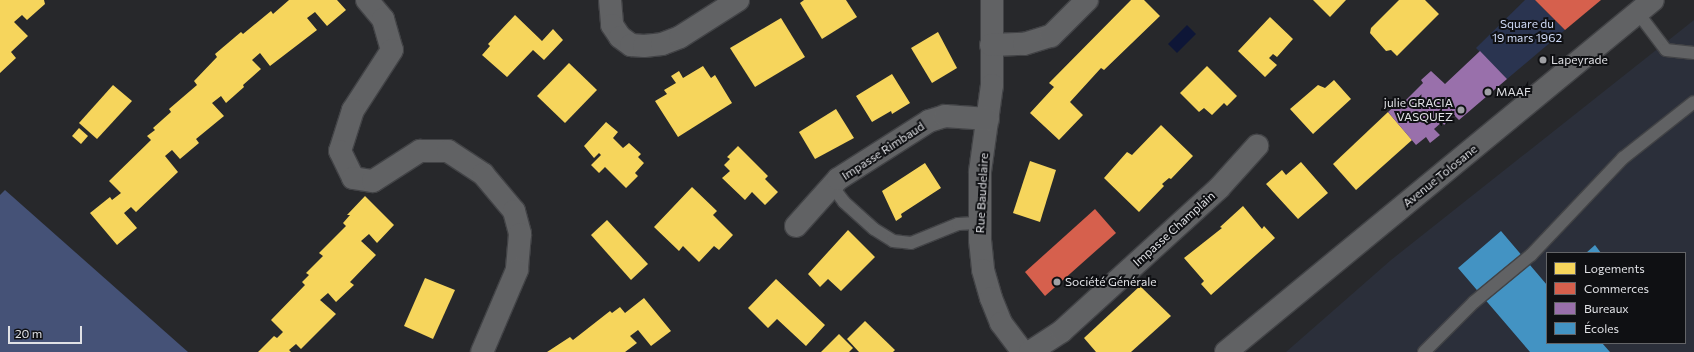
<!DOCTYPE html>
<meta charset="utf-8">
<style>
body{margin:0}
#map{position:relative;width:1694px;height:352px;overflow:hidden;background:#27282b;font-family:Commissioner,sans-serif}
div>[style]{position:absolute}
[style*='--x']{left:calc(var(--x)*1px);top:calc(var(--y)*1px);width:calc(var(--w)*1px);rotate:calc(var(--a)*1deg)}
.built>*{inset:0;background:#2b2f3a}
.green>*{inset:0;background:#2a3450}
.forest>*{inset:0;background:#455277}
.water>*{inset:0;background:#0e1637}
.homes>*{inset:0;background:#f6d55c}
.shops>*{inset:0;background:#d6604d}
.offices>*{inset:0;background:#9970ab}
.schools>*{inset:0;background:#4393c3}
.roads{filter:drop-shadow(1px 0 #424346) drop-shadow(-1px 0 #424346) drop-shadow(0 1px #424346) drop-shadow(0 -1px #424346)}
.service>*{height:12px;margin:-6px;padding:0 6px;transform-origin:6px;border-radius:6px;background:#616264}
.minor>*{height:22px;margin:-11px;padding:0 11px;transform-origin:11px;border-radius:11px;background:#616264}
.secondary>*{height:22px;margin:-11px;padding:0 11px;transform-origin:11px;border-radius:11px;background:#616264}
.dots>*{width:11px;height:11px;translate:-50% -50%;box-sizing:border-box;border:2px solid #0f1013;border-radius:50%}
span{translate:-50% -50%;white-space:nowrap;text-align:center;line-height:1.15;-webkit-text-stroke:4px #0f1013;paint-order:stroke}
.park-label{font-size:12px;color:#ced9f5}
.poi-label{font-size:12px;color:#e0e1e5}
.left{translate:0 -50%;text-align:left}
.right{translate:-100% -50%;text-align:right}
.street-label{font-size:12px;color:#e0e1e5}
.legend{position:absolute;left:1546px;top:252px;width:140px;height:92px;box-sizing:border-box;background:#0f1013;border:1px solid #636467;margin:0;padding:5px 7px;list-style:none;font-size:12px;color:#e0e1e5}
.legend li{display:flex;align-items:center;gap:8px;height:20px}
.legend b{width:20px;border:1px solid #636467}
.scale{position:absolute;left:8px;top:326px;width:74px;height:18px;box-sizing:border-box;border:2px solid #e0e1e5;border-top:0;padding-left:5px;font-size:12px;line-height:14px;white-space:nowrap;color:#e0e1e5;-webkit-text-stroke:3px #0f1013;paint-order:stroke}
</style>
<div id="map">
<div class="built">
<i style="clip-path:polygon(evenodd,1694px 20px,1694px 352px,1286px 352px,1391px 260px,1694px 20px,1547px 253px,1685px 253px,1685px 343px,1547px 343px,1547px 253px)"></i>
</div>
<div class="green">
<i style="clip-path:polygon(1525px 0,1535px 0,1565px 30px,1507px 79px,1476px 48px)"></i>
</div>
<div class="forest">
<i style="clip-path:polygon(5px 190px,188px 352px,0 352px,0 195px)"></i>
</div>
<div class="water">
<i style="clip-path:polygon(1187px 25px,1196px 34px,1177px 53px,1168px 44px)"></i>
</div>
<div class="homes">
<i style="clip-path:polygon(0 0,44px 0,45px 4px,27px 20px,22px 15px,14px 22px,28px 36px,11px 52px,16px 58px,0 73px)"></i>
<i style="clip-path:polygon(289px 0,337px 0,346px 10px,327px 26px,315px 12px,307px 18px,317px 30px,270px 66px,260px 53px,252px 60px,261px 69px,243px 85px,244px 87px,226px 103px,221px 96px,212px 103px,224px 116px,196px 139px,199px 143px,180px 159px,172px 150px,165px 156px,178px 172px,136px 212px,131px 207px,124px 213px,137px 228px,117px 245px,90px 213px,110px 197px,112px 200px,121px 193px,109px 181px,151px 140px,147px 136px,155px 130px,153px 128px,171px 112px,169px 109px,197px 85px,194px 81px,217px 57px,215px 54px,241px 32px,243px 34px,271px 11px,273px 14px)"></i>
<i style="clip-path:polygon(804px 0,846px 0,857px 17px,822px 39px,800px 3px)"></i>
<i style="clip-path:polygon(1131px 0,1144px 0,1160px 16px,1104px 70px,1101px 68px,1070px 102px,1083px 115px,1059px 140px,1030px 113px,1054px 87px,1049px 83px)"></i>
<i style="clip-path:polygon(1313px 0,1346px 0,1330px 17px)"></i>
<i style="clip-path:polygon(1399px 0,1425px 0,1439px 14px,1397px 56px,1391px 50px,1386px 51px,1370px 33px,1371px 28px)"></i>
<i style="clip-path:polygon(515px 15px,542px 41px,553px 29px,563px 40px,544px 60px,533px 50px,507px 77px,482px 55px,490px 46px,488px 44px)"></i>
<i style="clip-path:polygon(1270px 17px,1293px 39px,1277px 57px,1273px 54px,1269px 58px,1277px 65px,1265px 77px,1238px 51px)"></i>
<i style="clip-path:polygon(781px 18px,805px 57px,755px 87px,730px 48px)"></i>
<i style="clip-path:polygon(938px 32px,957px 68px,932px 83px,911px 48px)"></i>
<i style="clip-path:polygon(569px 63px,597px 90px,565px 123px,537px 96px)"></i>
<i style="clip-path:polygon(703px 66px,711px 78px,715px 75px,732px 103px,678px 137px,655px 101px,667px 94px,664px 90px,676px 83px,671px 76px,679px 71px,683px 78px)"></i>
<i style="clip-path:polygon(1207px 66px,1237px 96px,1227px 106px,1224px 103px,1212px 115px,1204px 108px,1199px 112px,1180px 93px)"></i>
<i style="clip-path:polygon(892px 74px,910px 103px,892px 114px,891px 111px,872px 122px,856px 96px)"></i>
<i style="clip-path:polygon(1334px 80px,1351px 99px,1313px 134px,1290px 109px,1318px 85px,1325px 88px)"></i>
<i style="clip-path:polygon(113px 85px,132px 101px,97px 139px,79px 123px)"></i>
<i style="clip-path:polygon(836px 109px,854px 138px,815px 159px,799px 132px)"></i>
<i style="clip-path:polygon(1388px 112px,1412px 140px,1356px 190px,1333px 164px)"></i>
<i style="clip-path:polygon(606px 122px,618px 132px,613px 138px,623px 148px,629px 143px,641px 154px,638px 157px,644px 163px,635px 173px,638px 176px,626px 188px,605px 167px,599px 173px,591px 165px,601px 155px,599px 153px,594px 158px,584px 146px)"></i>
<i style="clip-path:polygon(1161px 125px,1193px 156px,1171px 179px,1169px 178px,1162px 184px,1164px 186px,1139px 212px,1104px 178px,1127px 152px,1132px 155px)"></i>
<i style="clip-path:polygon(79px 128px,88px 136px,81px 144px,72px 136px)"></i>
<i style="clip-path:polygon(738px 146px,768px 176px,765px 179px,778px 192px,765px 205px,752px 192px,745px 200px,722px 178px,730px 171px,724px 165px,730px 159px,727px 157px)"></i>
<i style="clip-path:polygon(1030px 161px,1056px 170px,1040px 222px,1013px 213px)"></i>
<i style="clip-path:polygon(1301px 162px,1328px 193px,1298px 219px,1266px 184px,1282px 170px,1286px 175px)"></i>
<i style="clip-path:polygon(925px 163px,941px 188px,901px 214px,902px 217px,896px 221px,882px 191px)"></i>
<i style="clip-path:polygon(692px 187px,717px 211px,713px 215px,733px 235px,719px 250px,714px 246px,699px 262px,683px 246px,679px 251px,654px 227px)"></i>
<i style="clip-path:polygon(365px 196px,394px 225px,377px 243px,369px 234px,361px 241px,376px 255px,350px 282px,354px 285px,336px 302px,328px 293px,320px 300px,336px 314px,301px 349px,296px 344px,289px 350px,291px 352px,258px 352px,274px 336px,277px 338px,283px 332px,271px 320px,305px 285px,302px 282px,309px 275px,306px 273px,323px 256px,319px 253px,346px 226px,343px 223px,350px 215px,347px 215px)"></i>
<i style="clip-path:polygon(1243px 206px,1262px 229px,1264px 226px,1275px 238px,1211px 295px,1201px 284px,1204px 281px,1184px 258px,1222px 228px,1220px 227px)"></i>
<i style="clip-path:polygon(607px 220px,648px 264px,631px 280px,591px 235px)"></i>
<i style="clip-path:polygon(848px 230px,875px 257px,841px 291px,828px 279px,820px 287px,808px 274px)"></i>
<i style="clip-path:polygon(425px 278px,455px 290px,433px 339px,404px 326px)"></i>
<i style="clip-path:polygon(776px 279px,825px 325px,806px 346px,777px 319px,768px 328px,748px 308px)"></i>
<i style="clip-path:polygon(1140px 286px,1171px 316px,1131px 352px,1096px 352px,1084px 338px)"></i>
<i style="clip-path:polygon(644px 298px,671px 331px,651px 346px,638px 330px,630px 336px,637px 343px,625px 352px,547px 352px,570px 337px,573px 340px,610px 311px,612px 313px,620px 307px,625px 313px)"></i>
<i style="clip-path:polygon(865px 321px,895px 350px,893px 352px,859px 352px,847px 339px)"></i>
<i style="clip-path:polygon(839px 334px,853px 348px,849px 352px,821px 352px)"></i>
</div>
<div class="shops">
<i style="clip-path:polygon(1535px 0,1601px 0,1565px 30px)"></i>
<i style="clip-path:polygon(1095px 209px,1116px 233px,1045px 296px,1025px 272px)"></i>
</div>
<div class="offices">
<i style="clip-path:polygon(1480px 51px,1507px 79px,1459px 120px,1454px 115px,1444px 125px,1442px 122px,1434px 129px,1440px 135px,1430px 143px,1426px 137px,1416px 145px,1388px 112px,1398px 103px,1401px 105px,1423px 83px,1421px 80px,1431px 71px,1445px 84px)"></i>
</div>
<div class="schools">
<i style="clip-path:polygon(1501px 231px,1547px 285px,1547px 343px,1602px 343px,1610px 352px,1530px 352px,1458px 268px)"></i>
<i style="clip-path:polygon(1595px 245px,1601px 253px,1586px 253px)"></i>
</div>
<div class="roads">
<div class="service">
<i style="--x:1638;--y:13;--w:46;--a:52.9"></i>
<i style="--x:1666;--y:50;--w:28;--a:6"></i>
<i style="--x:832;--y:186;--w:20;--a:53"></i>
<i style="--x:844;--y:202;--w:40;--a:42"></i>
<i style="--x:874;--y:229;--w:22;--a:32"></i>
<i style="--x:893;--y:241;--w:18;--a:6"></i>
<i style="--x:911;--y:243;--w:51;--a:-22"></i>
<i style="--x:958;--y:224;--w:22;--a:-3"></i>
<i style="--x:1424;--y:352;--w:71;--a:-45"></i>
<i style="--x:1474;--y:302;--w:74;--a:-39.5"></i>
<i style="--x:1531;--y:255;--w:134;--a:-46.5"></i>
<i style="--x:1623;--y:158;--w:90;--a:-38.3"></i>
</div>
<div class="minor">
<i style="--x:367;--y:0;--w:25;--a:50"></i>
<i style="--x:383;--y:19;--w:32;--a:74"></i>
<i style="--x:392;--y:50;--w:72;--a:123"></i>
<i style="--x:353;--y:110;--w:43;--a:107.6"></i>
<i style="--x:340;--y:151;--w:30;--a:64"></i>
<i style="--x:353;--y:178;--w:20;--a:9"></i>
<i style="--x:373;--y:181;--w:56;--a:-32.6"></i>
<i style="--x:420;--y:151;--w:28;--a:0"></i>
<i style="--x:448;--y:151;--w:42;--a:33.3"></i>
<i style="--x:483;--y:174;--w:48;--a:50"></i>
<i style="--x:514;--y:211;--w:24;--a:75"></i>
<i style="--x:520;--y:234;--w:36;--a:95"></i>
<i style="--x:517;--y:270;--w:89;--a:113.1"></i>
<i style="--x:610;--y:0;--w:25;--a:85"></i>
<i style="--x:612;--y:25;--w:14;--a:56"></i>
<i style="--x:620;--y:37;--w:14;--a:36"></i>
<i style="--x:631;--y:45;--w:13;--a:4"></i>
<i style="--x:644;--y:46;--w:18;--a:-6"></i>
<i style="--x:662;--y:44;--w:19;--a:-21"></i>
<i style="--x:680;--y:37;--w:69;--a:-32.5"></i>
<i style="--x:992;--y:0;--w:85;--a:90"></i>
<i style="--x:992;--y:85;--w:88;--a:97.9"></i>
<i style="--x:980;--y:172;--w:68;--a:90"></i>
<i style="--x:980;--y:240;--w:30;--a:84"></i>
<i style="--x:983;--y:270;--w:29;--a:74"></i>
<i style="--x:991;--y:298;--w:27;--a:68"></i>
<i style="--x:1001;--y:323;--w:36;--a:53"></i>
<i style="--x:991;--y:45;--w:33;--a:-2"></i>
<i style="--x:1024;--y:44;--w:28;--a:-17"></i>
<i style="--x:1051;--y:36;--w:51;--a:-45"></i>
<i style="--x:796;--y:226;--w:63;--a:-48.2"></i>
<i style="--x:838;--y:179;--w:108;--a:-32.5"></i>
<i style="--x:929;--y:121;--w:17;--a:-17"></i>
<i style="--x:945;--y:116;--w:43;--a:4"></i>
<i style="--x:1030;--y:352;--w:38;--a:-33"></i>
<i style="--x:1062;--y:331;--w:212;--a:-42.3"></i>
<i style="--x:1219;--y:188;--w:57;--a:-47.9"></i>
</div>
<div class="secondary">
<i style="--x:1226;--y:352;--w:553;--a:-39.5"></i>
</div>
</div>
<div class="dots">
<i style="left:1543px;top:60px;background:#9fa0a4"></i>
<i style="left:1488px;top:92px;background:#9fa0a4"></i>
<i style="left:1461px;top:110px;background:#9fa0a4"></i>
<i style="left:1057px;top:282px;background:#9fa0a4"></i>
</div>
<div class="park-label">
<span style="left:1527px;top:31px">Square du<br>19 mars 1962</span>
</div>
<div class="poi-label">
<span class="left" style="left:1551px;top:60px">Lapeyrade</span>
<span class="left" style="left:1496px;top:92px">MAAF</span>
<span class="right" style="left:1453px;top:110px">julie GRACIA<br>VASQUEZ</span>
<span class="left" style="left:1065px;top:282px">Société Générale</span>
</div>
<div class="street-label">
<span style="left:883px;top:151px;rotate:-33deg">Impasse Rimbaud</span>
<span style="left:1440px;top:176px;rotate:-39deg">Avenue Tolosane</span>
<span style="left:982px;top:193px;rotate:-87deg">Rue Baudelaire</span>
<span style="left:1174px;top:229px;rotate:-42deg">Impasse Champlain</span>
</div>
<ul class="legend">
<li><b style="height:11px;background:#f6d55c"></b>Logements</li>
<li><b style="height:11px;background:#d6604d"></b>Commerces</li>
<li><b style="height:11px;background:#9970ab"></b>Bureaux</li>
<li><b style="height:11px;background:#4393c3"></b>Écoles</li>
</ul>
<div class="scale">20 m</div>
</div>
